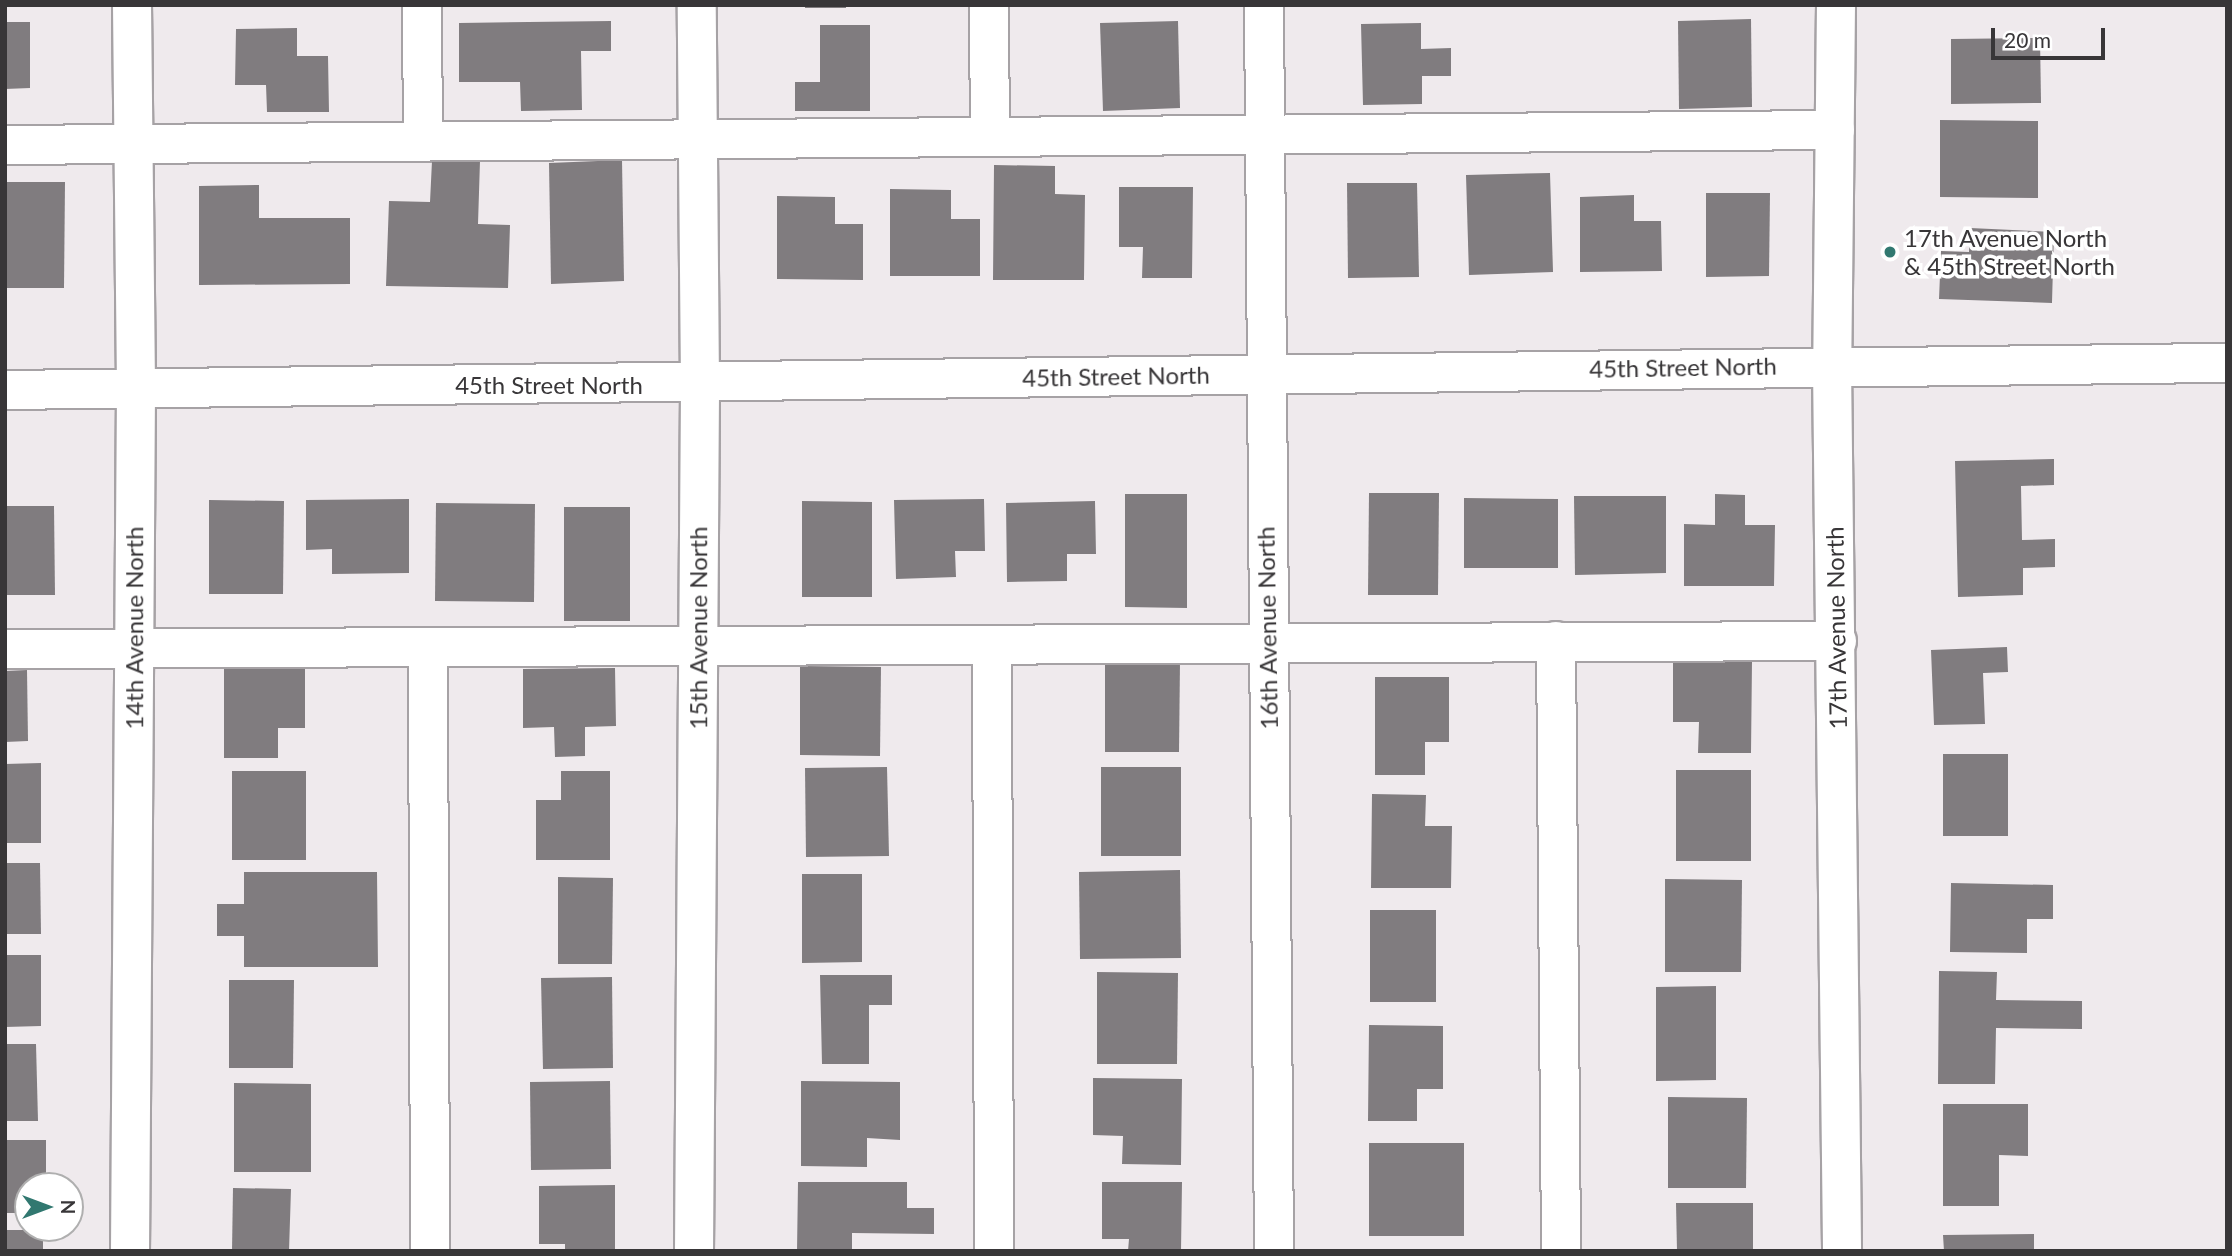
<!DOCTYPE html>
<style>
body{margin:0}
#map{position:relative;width:2232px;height:1256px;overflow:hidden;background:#efeaed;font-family:Lato,sans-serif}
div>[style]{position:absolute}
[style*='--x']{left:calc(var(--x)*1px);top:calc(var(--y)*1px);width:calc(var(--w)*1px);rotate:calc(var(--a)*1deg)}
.building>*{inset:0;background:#807c7f}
.roads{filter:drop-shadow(2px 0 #a6a2a5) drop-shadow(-2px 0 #a6a2a5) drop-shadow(0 2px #a6a2a5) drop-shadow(0 -2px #a6a2a5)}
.minor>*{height:38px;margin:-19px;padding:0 19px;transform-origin:19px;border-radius:19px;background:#fff}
.dots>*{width:19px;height:19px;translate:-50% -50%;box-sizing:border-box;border:4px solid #fff;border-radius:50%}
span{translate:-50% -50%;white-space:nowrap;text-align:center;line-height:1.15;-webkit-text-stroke:7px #fff;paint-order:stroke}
.poi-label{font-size:24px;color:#383638}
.left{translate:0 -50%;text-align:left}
.street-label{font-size:24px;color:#383638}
.frame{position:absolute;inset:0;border:7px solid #383638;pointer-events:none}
.north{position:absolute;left:14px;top:1172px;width:70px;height:70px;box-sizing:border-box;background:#fff;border:2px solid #afafaf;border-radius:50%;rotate:90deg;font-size:19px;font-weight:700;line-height:28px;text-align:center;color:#383638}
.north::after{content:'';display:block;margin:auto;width:24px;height:32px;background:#317870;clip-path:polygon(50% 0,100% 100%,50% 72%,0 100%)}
.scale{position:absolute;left:1991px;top:28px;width:114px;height:32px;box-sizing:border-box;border:4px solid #383638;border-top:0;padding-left:9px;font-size:21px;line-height:24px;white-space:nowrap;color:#383638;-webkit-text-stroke:5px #fff;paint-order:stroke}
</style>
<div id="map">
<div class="building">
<i style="clip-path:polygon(805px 5px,846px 5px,846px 8px,805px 8px)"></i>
<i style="clip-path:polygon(1751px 19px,1752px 107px,1679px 109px,1678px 21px)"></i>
<i style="clip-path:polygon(611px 21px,611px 51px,581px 51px,582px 110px,521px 111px,520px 82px,459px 82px,459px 23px)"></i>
<i style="clip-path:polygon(1178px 21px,1180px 108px,1103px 111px,1100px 23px)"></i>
<i style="clip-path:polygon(5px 22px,30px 22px,30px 88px,5px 89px)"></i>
<i style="clip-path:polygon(1421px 23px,1421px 49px,1451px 48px,1451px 76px,1422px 76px,1422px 104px,1363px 105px,1361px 24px)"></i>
<i style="clip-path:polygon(820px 25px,870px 25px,870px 111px,795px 111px,795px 82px,820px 82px)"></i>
<i style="clip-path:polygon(297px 28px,297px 56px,328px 56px,329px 112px,267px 112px,266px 85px,235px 85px,236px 29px)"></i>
<i style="clip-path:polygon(2040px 38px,2041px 103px,1951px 104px,1951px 39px)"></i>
<i style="clip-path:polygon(1940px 120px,2038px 121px,2038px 198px,1940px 197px)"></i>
<i style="clip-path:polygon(622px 160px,624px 281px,551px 284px,549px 163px)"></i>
<i style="clip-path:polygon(432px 161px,480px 161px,478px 224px,510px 225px,508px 288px,386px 286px,389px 201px,430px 202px)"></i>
<i style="clip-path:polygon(994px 165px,1055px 166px,1055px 194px,1085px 195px,1084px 280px,993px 280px)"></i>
<i style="clip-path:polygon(1550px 173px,1553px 272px,1469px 275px,1466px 175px)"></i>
<i style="clip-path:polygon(5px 182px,65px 182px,64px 288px,5px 288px)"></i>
<i style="clip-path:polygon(1347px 183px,1417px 183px,1419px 277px,1348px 278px)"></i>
<i style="clip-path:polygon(259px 185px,259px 218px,350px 218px,350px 284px,199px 285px,199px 186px)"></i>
<i style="clip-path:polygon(1119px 187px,1193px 187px,1192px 278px,1142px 278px,1143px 247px,1119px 247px)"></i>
<i style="clip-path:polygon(890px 189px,951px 190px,951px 219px,980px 219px,980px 276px,890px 276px)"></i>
<i style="clip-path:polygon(1706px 193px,1770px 193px,1769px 276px,1706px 277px)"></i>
<i style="clip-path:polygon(1634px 195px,1634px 221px,1661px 221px,1662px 271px,1580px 272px,1580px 197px)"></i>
<i style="clip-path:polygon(777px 196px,835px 197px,835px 224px,863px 224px,863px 280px,777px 279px)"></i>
<i style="clip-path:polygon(1970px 228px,2054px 232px,2052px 303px,1939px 299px,1941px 251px,1969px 252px)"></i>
<i style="clip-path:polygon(2054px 459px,2054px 485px,2021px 486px,2022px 540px,2055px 539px,2055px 567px,2023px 568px,2023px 595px,1958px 597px,1955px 461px)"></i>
<i style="clip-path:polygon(1369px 493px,1439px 493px,1438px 595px,1368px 595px)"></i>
<i style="clip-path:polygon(1125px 494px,1187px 494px,1187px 608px,1125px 607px)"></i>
<i style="clip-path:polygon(1715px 494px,1745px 495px,1745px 525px,1775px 525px,1774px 586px,1684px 586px,1684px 524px,1715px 525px)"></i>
<i style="clip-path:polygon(1574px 496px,1666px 496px,1666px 573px,1575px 575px)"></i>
<i style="clip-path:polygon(1464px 498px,1558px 499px,1558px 568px,1464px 568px)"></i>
<i style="clip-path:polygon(409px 499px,409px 573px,332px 574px,332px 549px,306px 550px,306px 500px)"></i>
<i style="clip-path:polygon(984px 499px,985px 551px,955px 551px,956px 577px,896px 579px,894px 500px)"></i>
<i style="clip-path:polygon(209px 500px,284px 501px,283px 594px,209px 594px)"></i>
<i style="clip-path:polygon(802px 501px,872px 502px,872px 597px,802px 597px)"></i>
<i style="clip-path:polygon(1095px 501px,1096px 554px,1067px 554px,1067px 581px,1007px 582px,1006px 503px)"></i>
<i style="clip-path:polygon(436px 503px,535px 504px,534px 602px,435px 601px)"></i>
<i style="clip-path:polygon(5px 506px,54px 506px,55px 595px,5px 595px)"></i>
<i style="clip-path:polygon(564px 507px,630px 507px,630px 621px,564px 621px)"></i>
<i style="clip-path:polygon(2007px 647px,2008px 672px,1983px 673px,1985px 724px,1934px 725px,1931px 650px)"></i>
<i style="clip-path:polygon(1105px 660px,1180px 661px,1179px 752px,1105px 752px)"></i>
<i style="clip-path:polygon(1673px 660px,1752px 661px,1751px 753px,1698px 753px,1699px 722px,1673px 722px)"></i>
<i style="clip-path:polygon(224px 666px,305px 667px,305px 728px,278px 728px,278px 758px,224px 758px)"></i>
<i style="clip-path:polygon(800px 666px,881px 667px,880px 756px,800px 755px)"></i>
<i style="clip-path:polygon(615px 668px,616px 726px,585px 727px,585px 756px,555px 757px,554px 727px,523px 728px,523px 669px)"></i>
<i style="clip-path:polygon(27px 670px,28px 741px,5px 742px,5px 671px)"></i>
<i style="clip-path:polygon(1375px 677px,1449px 677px,1449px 742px,1425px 742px,1425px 775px,1375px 775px)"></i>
<i style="clip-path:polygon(1943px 754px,2008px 754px,2008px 836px,1943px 836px)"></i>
<i style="clip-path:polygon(41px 763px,41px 843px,5px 843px,5px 764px)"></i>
<i style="clip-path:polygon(887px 767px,889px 856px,806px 857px,805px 768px)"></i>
<i style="clip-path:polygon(1101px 767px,1181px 767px,1181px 856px,1101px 856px)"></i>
<i style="clip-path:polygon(1676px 770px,1751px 770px,1751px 861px,1676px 861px)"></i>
<i style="clip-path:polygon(232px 771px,306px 771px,306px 860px,232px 860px)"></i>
<i style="clip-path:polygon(561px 771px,610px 771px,610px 860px,536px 860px,536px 800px,561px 800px)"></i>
<i style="clip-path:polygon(1372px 794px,1426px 795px,1425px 826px,1452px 826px,1451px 888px,1371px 888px)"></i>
<i style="clip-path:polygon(5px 863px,40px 863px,41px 934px,5px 934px)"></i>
<i style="clip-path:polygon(1180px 870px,1181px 958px,1080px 959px,1079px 872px)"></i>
<i style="clip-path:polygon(244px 872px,377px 872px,378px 967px,244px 967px,244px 936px,217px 936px,217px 904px,244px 904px)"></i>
<i style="clip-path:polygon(802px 874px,862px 874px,862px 962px,802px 963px)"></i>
<i style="clip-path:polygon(558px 877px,613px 878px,612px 964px,558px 964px)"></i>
<i style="clip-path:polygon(1665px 879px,1742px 880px,1741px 972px,1665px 972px)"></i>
<i style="clip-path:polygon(1951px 883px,2053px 885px,2053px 919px,2027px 919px,2027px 953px,1950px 952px)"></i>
<i style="clip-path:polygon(1370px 910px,1436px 910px,1436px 1002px,1370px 1002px)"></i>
<i style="clip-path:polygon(5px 955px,41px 955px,41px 1026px,5px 1027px)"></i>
<i style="clip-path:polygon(1939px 971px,1997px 972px,1996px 1000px,2082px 1001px,2082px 1029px,1996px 1028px,1995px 1084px,1938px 1084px)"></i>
<i style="clip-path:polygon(1097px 972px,1178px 973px,1177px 1064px,1097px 1064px)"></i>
<i style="clip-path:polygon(820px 975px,892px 975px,892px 1005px,869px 1005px,869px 1064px,822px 1064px)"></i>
<i style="clip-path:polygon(612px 977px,613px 1068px,543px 1069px,541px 978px)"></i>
<i style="clip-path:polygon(229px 980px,294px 980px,293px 1068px,229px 1068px)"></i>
<i style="clip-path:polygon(1716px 986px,1716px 1080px,1656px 1081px,1656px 987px)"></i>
<i style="clip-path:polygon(1369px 1025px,1443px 1026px,1443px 1089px,1417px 1089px,1417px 1121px,1368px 1121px)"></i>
<i style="clip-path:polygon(5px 1044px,36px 1044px,38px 1121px,5px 1121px)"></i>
<i style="clip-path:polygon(1093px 1078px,1182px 1079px,1181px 1165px,1122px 1164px,1123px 1136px,1093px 1135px)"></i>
<i style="clip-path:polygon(610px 1081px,611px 1169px,531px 1170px,530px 1082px)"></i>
<i style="clip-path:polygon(801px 1081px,900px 1082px,900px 1140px,867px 1138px,867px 1167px,801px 1166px)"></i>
<i style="clip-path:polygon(234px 1083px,311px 1084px,311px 1172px,234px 1172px)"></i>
<i style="clip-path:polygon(1668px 1097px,1747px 1098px,1746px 1188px,1668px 1188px)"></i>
<i style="clip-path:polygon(1943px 1104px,2028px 1104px,2028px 1156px,1999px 1155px,1999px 1206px,1943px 1206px)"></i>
<i style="clip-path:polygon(5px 1140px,46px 1140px,46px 1186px,28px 1186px,28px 1213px,5px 1213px)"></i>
<i style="clip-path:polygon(1369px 1143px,1464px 1143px,1464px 1236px,1369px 1236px)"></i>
<i style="clip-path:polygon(798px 1182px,907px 1182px,907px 1208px,934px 1208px,934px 1234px,852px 1233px,852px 1251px,797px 1251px)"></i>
<i style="clip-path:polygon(1102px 1182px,1182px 1182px,1181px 1251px,1128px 1251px,1129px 1239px,1102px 1239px)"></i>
<i style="clip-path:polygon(615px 1185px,615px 1251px,565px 1251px,565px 1244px,539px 1244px,539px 1186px)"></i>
<i style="clip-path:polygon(233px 1188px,291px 1189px,289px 1251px,232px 1251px)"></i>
<i style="clip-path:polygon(1676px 1203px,1753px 1203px,1753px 1251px,1677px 1251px)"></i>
<i style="clip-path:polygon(5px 1230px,43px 1230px,43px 1251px,5px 1251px)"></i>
<i style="clip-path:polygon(2034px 1234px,2034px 1251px,1944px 1251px,1943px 1235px)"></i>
</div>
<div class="roads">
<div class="minor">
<i style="--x:422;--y:5;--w:136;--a:89.6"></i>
<i style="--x:989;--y:5;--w:131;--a:89.6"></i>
<i style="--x:1264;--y:5;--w:1246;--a:89.54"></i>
<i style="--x:1836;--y:5;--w:360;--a:90.6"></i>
<i style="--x:1832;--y:365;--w:886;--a:89.35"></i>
<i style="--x:5;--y:145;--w:1830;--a:-0.47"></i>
<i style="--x:5;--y:390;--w:2222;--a:-0.7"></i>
<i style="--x:1556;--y:641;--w:610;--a:89.53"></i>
<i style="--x:992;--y:645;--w:606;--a:89.81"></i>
<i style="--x:428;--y:648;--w:603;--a:89.81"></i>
<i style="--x:5;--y:649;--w:1832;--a:-0.25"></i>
<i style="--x:130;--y:1251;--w:864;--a:-89.6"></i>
<i style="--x:136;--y:387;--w:382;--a:-90.6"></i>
<i style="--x:694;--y:1251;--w:867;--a:-89.6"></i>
<i style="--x:700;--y:384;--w:379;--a:-90.5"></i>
</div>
</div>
<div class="dots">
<i style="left:1890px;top:252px;background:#317870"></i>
</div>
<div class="poi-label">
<span class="left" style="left:1904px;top:252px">17th Avenue North<br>&amp; 45th Street North</span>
</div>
<div class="street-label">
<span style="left:1683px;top:367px;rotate:-1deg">45th Street North</span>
<span style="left:1116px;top:376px;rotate:-1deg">45th Street North</span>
<span style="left:549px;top:385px">45th Street North</span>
<span style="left:134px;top:628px;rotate:-90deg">14th Avenue North</span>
<span style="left:698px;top:628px;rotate:-90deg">15th Avenue North</span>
<span style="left:1267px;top:628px;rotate:-91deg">16th Avenue North</span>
<span style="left:1836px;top:628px;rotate:-91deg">17th Avenue North</span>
</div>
<div class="frame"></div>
<div class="north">N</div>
<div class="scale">20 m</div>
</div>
